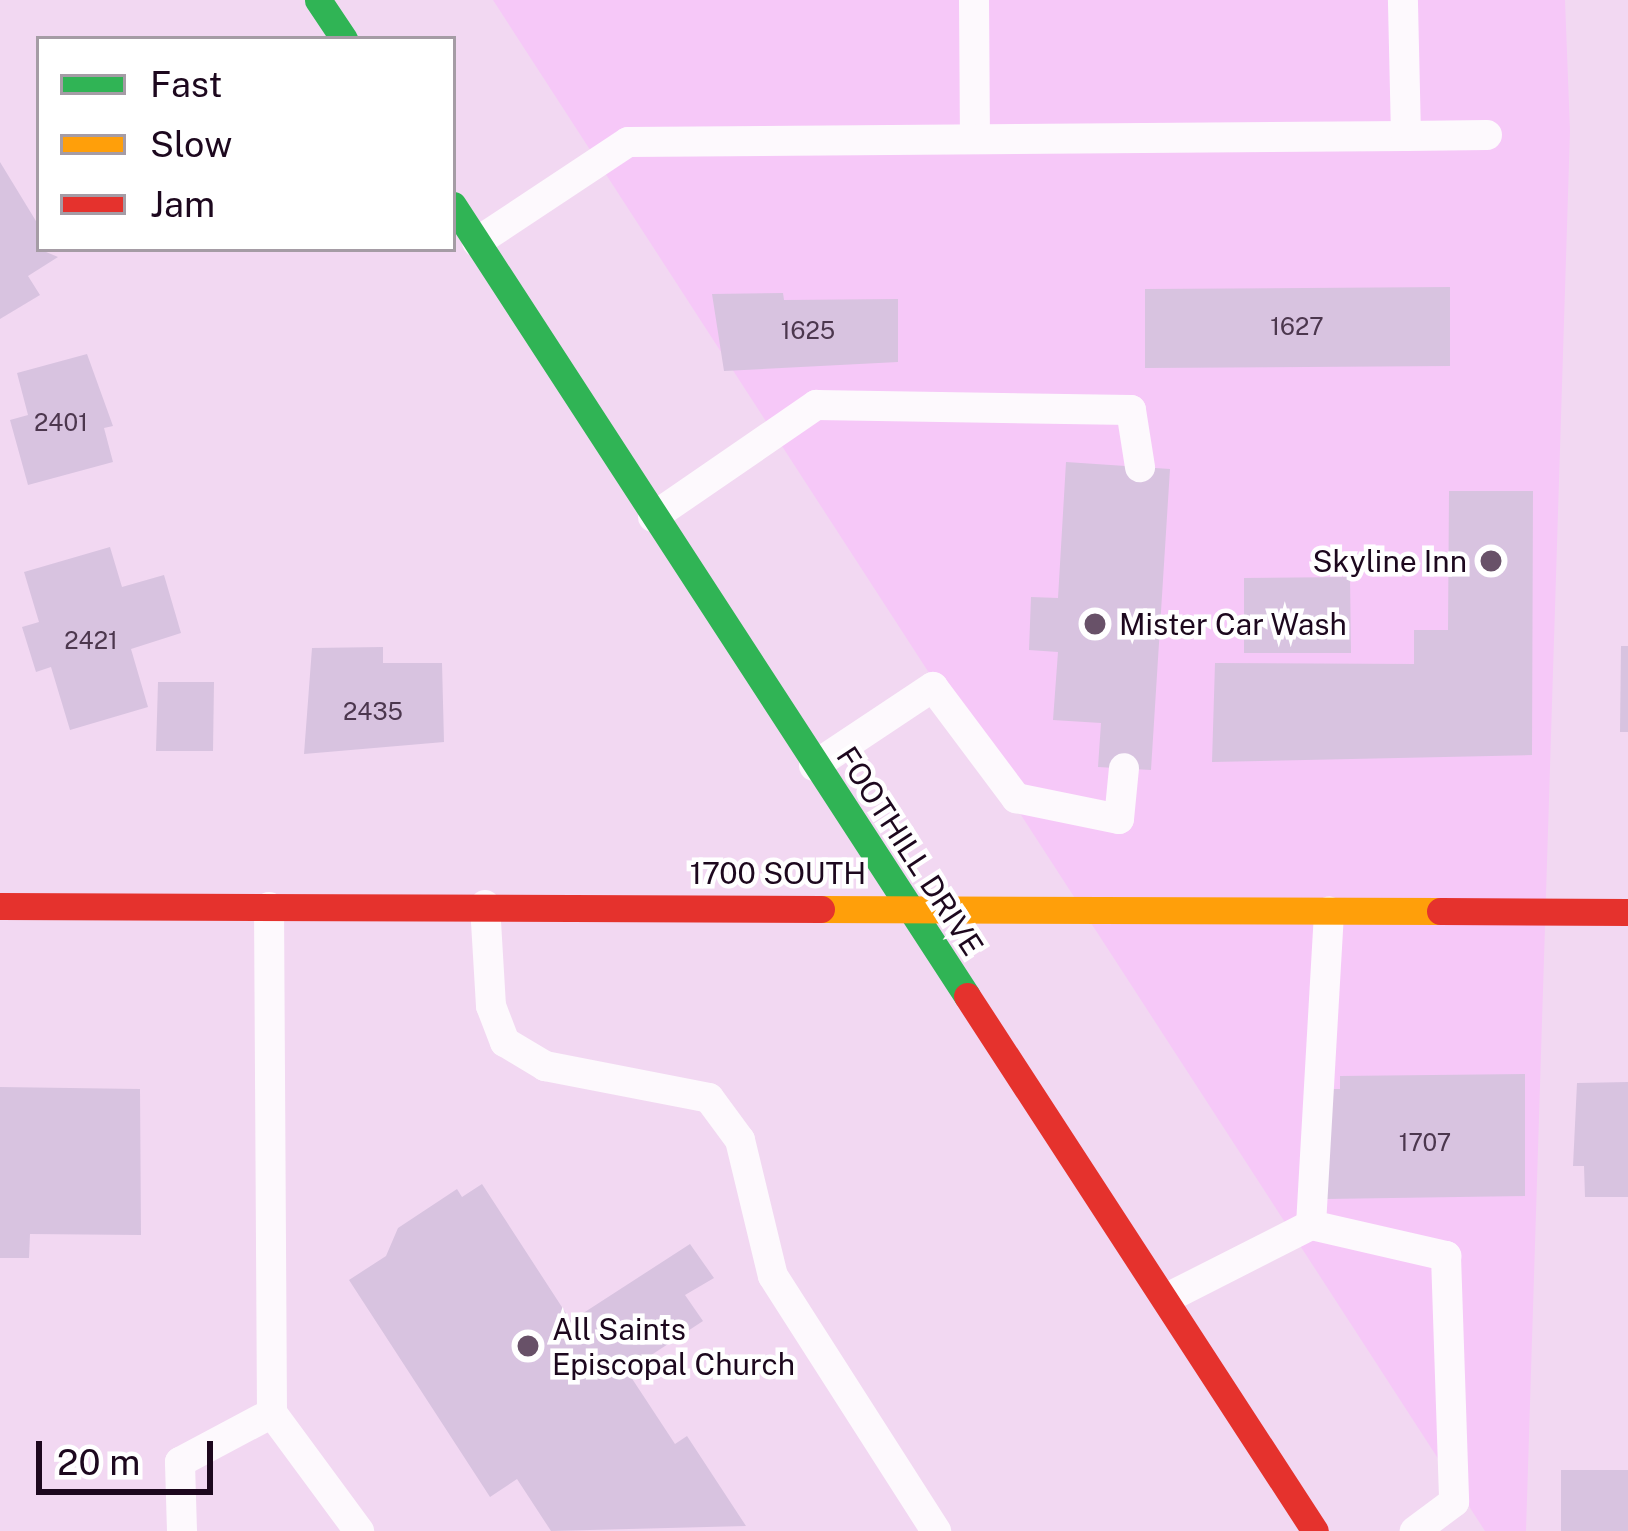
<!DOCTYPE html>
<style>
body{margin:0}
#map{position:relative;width:1628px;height:1531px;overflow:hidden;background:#f2d8f2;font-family:"Public Sans",sans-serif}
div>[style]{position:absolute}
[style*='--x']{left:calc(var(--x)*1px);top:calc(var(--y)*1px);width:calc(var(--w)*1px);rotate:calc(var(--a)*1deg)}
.built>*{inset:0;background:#f6c8f8}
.building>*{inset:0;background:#d8c3e0}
.lane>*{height:30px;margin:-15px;padding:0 15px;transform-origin:15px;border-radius:15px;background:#fdf9fd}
.fast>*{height:27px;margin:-13.5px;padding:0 13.5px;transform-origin:13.5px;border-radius:13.5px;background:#30b455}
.slow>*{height:27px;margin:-13.5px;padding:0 13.5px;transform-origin:13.5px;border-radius:13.5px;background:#ff9f0a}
.jam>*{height:27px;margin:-13.5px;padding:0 13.5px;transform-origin:13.5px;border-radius:13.5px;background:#e5322d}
.dots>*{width:33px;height:33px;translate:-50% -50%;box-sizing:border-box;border:6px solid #fff;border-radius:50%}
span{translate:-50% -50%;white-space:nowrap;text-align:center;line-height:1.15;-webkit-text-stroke:9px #fff;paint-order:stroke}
.number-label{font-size:24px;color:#4c374e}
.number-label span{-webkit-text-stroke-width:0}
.poi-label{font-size:30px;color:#1d081e}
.right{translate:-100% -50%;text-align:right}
.left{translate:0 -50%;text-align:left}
.street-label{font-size:30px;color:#1d081e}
.legend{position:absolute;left:36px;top:36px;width:420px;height:216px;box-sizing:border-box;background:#fff;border:3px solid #a59ca5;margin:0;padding:15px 21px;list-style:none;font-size:36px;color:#1d081e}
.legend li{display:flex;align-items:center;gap:24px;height:60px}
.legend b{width:60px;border:3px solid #a59ca5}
.scale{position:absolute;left:36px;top:1441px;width:177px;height:54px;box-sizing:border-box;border:6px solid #1d081e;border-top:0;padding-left:15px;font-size:36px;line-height:42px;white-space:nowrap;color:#1d081e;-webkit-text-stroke:9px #fff;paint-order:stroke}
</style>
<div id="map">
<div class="built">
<i style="clip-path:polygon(493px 0,1565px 0,1570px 131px,1526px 1531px,1485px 1531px)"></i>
</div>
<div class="building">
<i style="clip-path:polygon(0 162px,39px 226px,39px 249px,58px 257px,28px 276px,40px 295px,0 319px)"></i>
<i style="clip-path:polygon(1450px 287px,1450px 366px,1145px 368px,1145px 289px)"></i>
<i style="clip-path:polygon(783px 293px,784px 300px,898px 299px,898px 362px,724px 371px,712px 294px)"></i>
<i style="clip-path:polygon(87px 354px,113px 426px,104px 428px,113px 462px,28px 485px,10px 420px,28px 415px,17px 373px)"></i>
<i style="clip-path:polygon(1066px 462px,1170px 469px,1151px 770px,1098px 767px,1101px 723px,1053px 720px,1058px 652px,1029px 650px,1031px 597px,1058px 598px)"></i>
<i style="clip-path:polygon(1449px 491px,1533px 491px,1532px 755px,1212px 762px,1215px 663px,1414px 664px,1414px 630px,1448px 630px)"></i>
<i style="clip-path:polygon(110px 547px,122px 587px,164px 575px,181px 633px,131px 649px,148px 707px,70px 730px,51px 667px,36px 672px,22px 627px,39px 622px,24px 572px)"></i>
<i style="clip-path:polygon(1350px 577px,1351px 653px,1244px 653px,1244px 578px)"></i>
<i style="clip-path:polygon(1621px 646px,1628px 646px,1628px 732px,1620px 732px)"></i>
<i style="clip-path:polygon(383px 647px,383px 663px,442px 663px,444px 742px,304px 754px,312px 648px)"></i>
<i style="clip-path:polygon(158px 682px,214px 682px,213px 751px,156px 751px)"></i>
<i style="clip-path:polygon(1525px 1074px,1525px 1196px,1326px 1199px,1325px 1089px,1340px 1089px,1340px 1076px)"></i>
<i style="clip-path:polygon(1628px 1082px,1628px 1197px,1585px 1197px,1584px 1166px,1573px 1166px,1577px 1083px)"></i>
<i style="clip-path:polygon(0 1087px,140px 1089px,141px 1235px,30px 1234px,29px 1258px,0 1258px)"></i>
<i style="clip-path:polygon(482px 1184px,571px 1321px,690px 1244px,714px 1278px,685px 1295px,703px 1321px,627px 1371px,675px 1444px,687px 1436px,746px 1526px,551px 1531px,517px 1479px,490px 1497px,349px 1280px,386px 1256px,398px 1228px,457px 1189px,462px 1197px)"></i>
<i style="clip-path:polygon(1561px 1470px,1628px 1470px,1628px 1531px,1561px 1531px)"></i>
</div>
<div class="lane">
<i style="--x:974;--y:0;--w:139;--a:89.6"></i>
<i style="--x:1406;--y:136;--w:81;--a:-0.7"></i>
<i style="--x:477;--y:242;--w:181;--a:-33.5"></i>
<i style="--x:628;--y:142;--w:778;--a:-0.44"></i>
<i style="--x:1406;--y:136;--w:136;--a:-91.3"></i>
<i style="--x:653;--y:517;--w:198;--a:-34.5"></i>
<i style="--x:816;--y:405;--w:315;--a:0.9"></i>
<i style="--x:1131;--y:410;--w:58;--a:81"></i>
<i style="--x:814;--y:766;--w:143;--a:-33.6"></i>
<i style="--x:933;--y:687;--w:139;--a:53.2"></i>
<i style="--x:1016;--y:798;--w:105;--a:11.5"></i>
<i style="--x:1119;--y:819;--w:51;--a:-84.4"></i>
<i style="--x:485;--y:905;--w:101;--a:86.6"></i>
<i style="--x:491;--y:1006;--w:39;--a:69"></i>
<i style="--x:505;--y:1042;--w:47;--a:31"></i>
<i style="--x:545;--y:1066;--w:167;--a:11"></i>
<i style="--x:709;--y:1098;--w:52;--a:53.6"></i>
<i style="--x:740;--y:1140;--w:140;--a:76.4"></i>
<i style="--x:773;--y:1276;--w:303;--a:57.4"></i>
<i style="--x:1311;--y:1225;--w:314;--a:-86.7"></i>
<i style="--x:1167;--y:1298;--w:161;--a:-26.9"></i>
<i style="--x:1311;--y:1225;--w:139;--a:12.9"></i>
<i style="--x:1446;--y:1256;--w:246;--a:88.1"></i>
<i style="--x:1454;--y:1502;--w:49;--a:143.4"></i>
<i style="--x:272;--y:1413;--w:147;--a:53.6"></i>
<i style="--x:182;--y:1531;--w:69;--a:-91.7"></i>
<i style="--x:180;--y:1462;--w:104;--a:-28"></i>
<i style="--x:272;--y:1413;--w:506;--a:-90.34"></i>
</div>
<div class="fast">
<i style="--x:318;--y:0;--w:47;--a:56.3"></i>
<i style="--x:453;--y:205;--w:943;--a:56.98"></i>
</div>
<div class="slow">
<i style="--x:821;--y:909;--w:619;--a:0.19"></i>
</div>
<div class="jam">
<i style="--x:0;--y:906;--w:821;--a:0.21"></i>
<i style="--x:1440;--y:911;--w:188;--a:0.3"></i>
<i style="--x:967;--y:996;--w:638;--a:56.96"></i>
</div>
<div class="dots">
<i style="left:1491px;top:561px;background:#685168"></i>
<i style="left:1095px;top:624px;background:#685168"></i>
<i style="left:528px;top:1346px;background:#685168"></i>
</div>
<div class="number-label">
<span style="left:1297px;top:327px">1627</span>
<span style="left:808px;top:331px">1625</span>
<span style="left:61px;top:423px">2401</span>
<span style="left:91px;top:641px">2421</span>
<span style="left:373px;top:712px">2435</span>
<span style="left:1425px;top:1143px">1707</span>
</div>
<div class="poi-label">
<span class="right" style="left:1467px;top:561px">Skyline Inn</span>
<span class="left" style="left:1119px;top:624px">Mister Car Wash</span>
<span class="left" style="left:552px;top:1346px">All Saints<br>Episcopal Church</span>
</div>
<div class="street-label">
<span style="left:910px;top:851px;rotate:57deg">FOOTHILL DRIVE</span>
<span style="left:778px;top:873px">1700 SOUTH</span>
</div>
<ul class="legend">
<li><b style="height:15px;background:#30b455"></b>Fast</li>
<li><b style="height:15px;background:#ff9f0a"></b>Slow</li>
<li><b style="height:15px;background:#e5322d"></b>Jam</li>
</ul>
<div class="scale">20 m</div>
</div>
